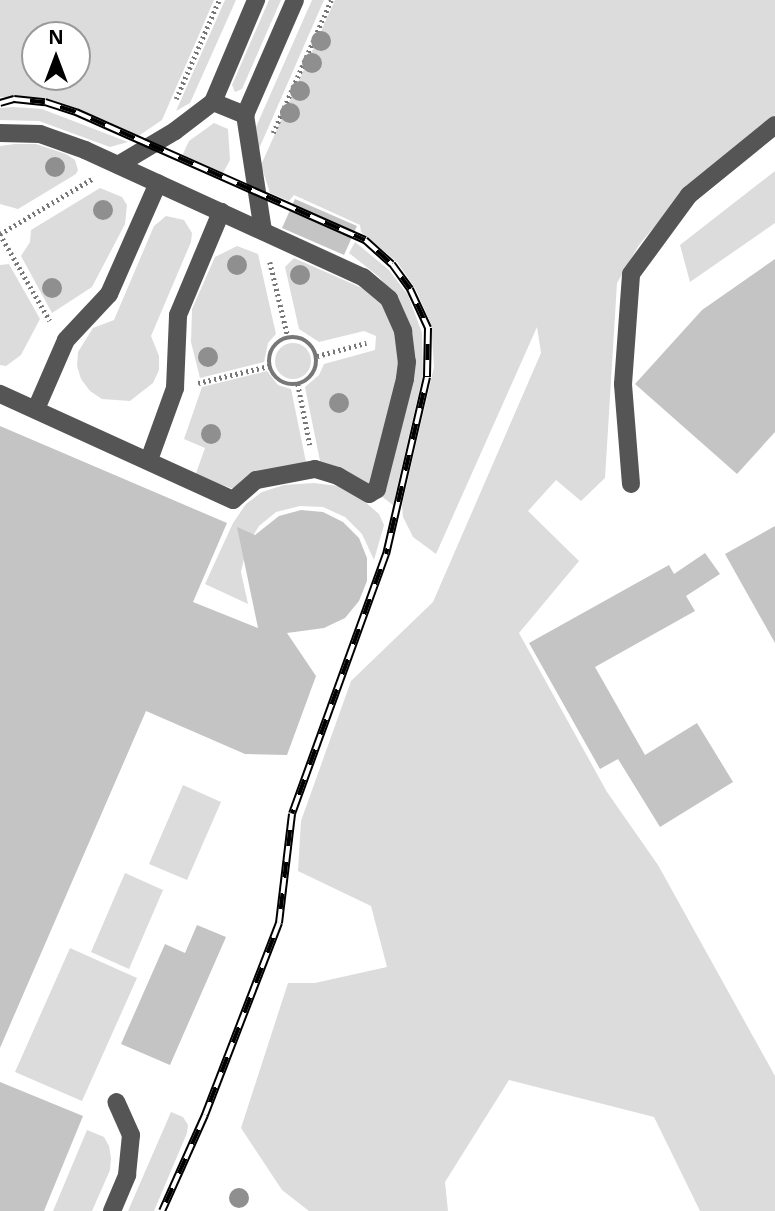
<!DOCTYPE html>
<style>
body{margin:0}
#map{position:relative;width:775px;height:1211px;overflow:hidden;background:#fff;font-family:"Open Sans",sans-serif}
div>[style]{position:absolute}
[style*='--x']{left:calc(var(--x)*1px);top:calc(var(--y)*1px);width:calc(var(--w)*1px);rotate:calc(var(--a)*1deg)}
.green>*{inset:0;background:#dcdcdc}
.round{border-radius:50%}
.building>*{inset:0;background:#c4c4c4}
.path>*{height:4.5px;margin-top:-2.25px;transform-origin:0;background:repeating-linear-gradient(90deg,#777 0 2px,transparent 0 5.5px)}
.path>.ring{margin:-2.25px;padding:0;box-sizing:content-box;background:none;border:4.5px solid #777;border-radius:50%}
.minor>*{height:18px;margin:-9px;padding:0 9px;transform-origin:9px;border-radius:9px;background:#555}
.rail>*{height:8px;margin-top:-4px;transform-origin:0;background:repeating-linear-gradient(90deg,#fff 0 16px,#000 0 32px);box-sizing:border-box;border-block:2px solid #000}
.trees>*{width:20px;height:20px;margin:-10px;border-radius:50%;background:#8f8f8f}
span{translate:-50% -50%;white-space:nowrap;text-align:center;line-height:1.15;-webkit-text-stroke:7px #fff;paint-order:stroke}
.north{position:absolute;left:21px;top:21px;width:70px;height:70px;box-sizing:border-box;background:#fff;border:2px solid #999;border-radius:50%;rotate:0deg;font-size:19px;font-weight:700;line-height:28px;text-align:center;color:#000}
.north::after{content:'';display:block;margin:auto;width:24px;height:32px;background:#000;clip-path:polygon(50% 0,100% 100%,50% 72%,0 100%)}
</style>
<div id="map">
<div class="green">
<i style="clip-path:polygon(evenodd,0 0,214px 0,162px 120px,137px 137px,45px 98px,0 97px,0 0,77px 35px,77px 77px,35px 77px,35px 35px,77px 35px)"></i>
<i style="clip-path:polygon(225px 0,236px 0,190px 103px,176px 111px)"></i>
<i style="clip-path:polygon(269px 0,281px 0,242px 89px,235px 92px,232px 85px)"></i>
<i style="clip-path:polygon(312px 0,324px 0,258px 151px,256px 127px)"></i>
<i style="clip-path:polygon(335px 0,775px 0,775px 115px,693px 181px,639px 245px,617px 283px,605px 478px,581px 501px,556px 480px,528px 511px,579px 561px,519px 633px,607px 792px,658px 865px,775px 1076px,775px 1211px,700px 1211px,654px 1117px,509px 1080px,445px 1182px,448px 1211px,309px 1211px,282px 1190px,241px 1128px,288px 983px,315px 983px,387px 967px,371px 906px,298px 871px,301px 821px,351px 681px,433px 602px,541px 353px,537px 327px,436px 554px,413px 537px,403px 517px,402px 505px,434px 367px,431px 324px,415px 288px,397px 262px,361px 232px,360px 225px,294px 195px,289px 201px,270px 193px,261px 165px)"></i>
<i style="clip-path:polygon(13px 107px,42px 109px,128px 142px,110px 147px,39px 121px,0 120px,0 108px)"></i>
<i style="clip-path:polygon(214px 123px,228px 129px,230px 160px,222px 175px,182px 156px,189px 141px)"></i>
<i style="clip-path:polygon(15px 144px,36px 144px,66px 154px,75px 160px,78px 170px,76px 174px,18px 209px,0 204px,0 146px)"></i>
<i style="clip-path:polygon(775px 171px,775px 223px,690px 282px,680px 245px)"></i>
<i style="clip-path:polygon(100px 188px,122px 197px,127px 205px,125px 224px,92px 287px,52px 313px,21px 256px,30px 242px,31px 230px)"></i>
<i style="clip-path:polygon(166px 216px,184px 220px,192px 233px,191px 242px,151px 336px,159px 356px,159px 370px,153px 383px,130px 401px,102px 399px,90px 391px,81px 379px,77px 366px,78px 352px,93px 328px,114px 320px,154px 226px)"></i>
<i style="clip-path:polygon(355px 242px,389px 270px,408px 295px,422px 333px,423px 374px,393px 505px,381px 496px,410px 381px,395px 297px,379px 277px,349px 253px)"></i>
<i style="clip-path:polygon(237px 246px,258px 254px,276px 334px,268px 343px,264px 362px,200px 378px,191px 342px,192px 309px,215px 257px)"></i>
<i style="clip-path:polygon(294px 258px,371px 292px,383px 302px,395px 333px,400px 365px,371px 485px,321px 466px,305px 387px,319px 375px,324px 364px,375px 350px,376px 336px,364px 331px,319px 342px,299px 329px,285px 267px)"></i>
<i style="clip-path:polygon(9px 264px,40px 319px,21px 355px,6px 366px,0 365px,0 265px)"></i>
<i class="round" style="left:275px;top:343px;width:36px;height:36px"></i>
<i style="clip-path:polygon(267px 371px,278px 385px,291px 389px,307px 467px,237px 490px,195px 476px,205px 448px,184px 439px,202px 387px)"></i>
<i style="clip-path:polygon(314px 483px,338px 486px,358px 496px,379px 514px,384px 525px,374px 560px,362px 534px,345px 517px,323px 507px,300px 506px,276px 512px,259px 526px,247px 546px,241px 572px,248px 604px,205px 584px,233px 523px,246px 504px,262px 492px,284px 485px)"></i>
<i style="clip-path:polygon(183px 785px,221px 802px,187px 880px,149px 864px)"></i>
<i style="clip-path:polygon(125px 873px,163px 890px,129px 969px,91px 952px)"></i>
<i style="clip-path:polygon(70px 948px,137px 978px,82px 1101px,15px 1072px)"></i>
<i style="clip-path:polygon(171px 1112px,183px 1117px,188px 1125px,187px 1133px,154px 1211px,128px 1211px)"></i>
<i style="clip-path:polygon(87px 1130px,104px 1137px,109px 1146px,111px 1158px,110px 1170px,92px 1211px,53px 1211px)"></i>
</div>
<div class="building">
<i style="clip-path:polygon(295px 199px,357px 226px,344px 255px,282px 228px)"></i>
<i style="clip-path:polygon(775px 259px,775px 432px,737px 474px,635px 384px,702px 310px)"></i>
<i style="clip-path:polygon(0 426px,227px 523px,193px 602px,258px 628px,237px 527px,255px 535px,279px 516px,301px 510px,323px 512px,343px 522px,359px 538px,367px 558px,367px 581px,359px 601px,345px 618px,324px 628px,287px 633px,316px 676px,287px 755px,245px 754px,146px 711px,0 1048px)"></i>
<i style="clip-path:polygon(775px 526px,775px 643px,725px 554px)"></i>
<i style="clip-path:polygon(705px 553px,720px 574px,686px 596px,695px 611px,595px 667px,645px 755px,697px 723px,733px 782px,660px 827px,618px 759px,600px 769px,529px 643px,669px 565px,674px 574px)"></i>
<i style="clip-path:polygon(197px 925px,226px 937px,170px 1065px,121px 1044px,165px 944px,185px 953px)"></i>
<i style="clip-path:polygon(0 1082px,83px 1116px,44px 1211px,0 1211px)"></i>
</div>
<div class="path">
<i style="--x:176;--y:99;--w:108;--a:-66.5"></i>
<i style="--x:273;--y:133;--w:145;--a:-66.4"></i>
<i style="--x:0;--y:234;--w:107;--a:-30.9"></i>
<i style="--x:0;--y:234;--w:100;--a:60.1"></i>
<i style="--x:270;--y:262;--w:77;--a:76.5"></i>
<i class="ring" style="left:269px;top:337px;width:43.5px;height:43.5px"></i>
<i style="--x:317;--y:356;--w:51;--a:-14.9"></i>
<i style="--x:198;--y:383;--w:73;--a:-13.5"></i>
<i style="--x:298;--y:384;--w:62;--a:78.9"></i>
</div>
<div class="minor">
<i style="--x:213;--y:102;--w:35;--a:22"></i>
<i style="--x:0;--y:133;--w:40;--a:1.4"></i>
<i style="--x:40;--y:134;--w:48;--a:19.6"></i>
<i style="--x:85;--y:150;--w:306;--a:24.6"></i>
<i style="--x:363;--y:277;--w:34;--a:40"></i>
<i style="--x:389;--y:299;--w:35;--a:66"></i>
<i style="--x:403;--y:331;--w:31;--a:83"></i>
<i style="--x:407;--y:362;--w:17;--a:97"></i>
<i style="--x:405;--y:379;--w:114;--a:104.3"></i>
<i style="--x:377;--y:489;--w:9;--a:148"></i>
<i style="--x:369;--y:494;--w:36;--a:-150"></i>
<i style="--x:338;--y:476;--w:24;--a:-163"></i>
<i style="--x:315;--y:469;--w:60;--a:169.4"></i>
<i style="--x:256;--y:480;--w:30;--a:139"></i>
<i style="--x:233;--y:500;--w:256;--a:-155.5"></i>
<i style="--x:118;--y:165;--w:66;--a:-30.8"></i>
<i style="--x:175;--y:131;--w:48;--a:-37.3"></i>
<i style="--x:213;--y:102;--w:111;--a:-67.1"></i>
<i style="--x:263;--y:231;--w:117;--a:-98.8"></i>
<i style="--x:245;--y:115;--w:125;--a:-66.5"></i>
<i style="--x:36;--y:409;--w:75;--a:-66.5"></i>
<i style="--x:66;--y:340;--w:63;--a:-46.9"></i>
<i style="--x:109;--y:294;--w:121;--a:-66.2"></i>
<i style="--x:149;--y:460;--w:77;--a:-70.1"></i>
<i style="--x:175;--y:388;--w:73;--a:-87.6"></i>
<i style="--x:178;--y:315;--w:112;--a:-67.3"></i>
<i style="--x:631;--y:484;--w:100;--a:-94.6"></i>
<i style="--x:623;--y:384;--w:110;--a:-85.8"></i>
<i style="--x:631;--y:274;--w:98;--a:-53.7"></i>
<i style="--x:689;--y:195;--w:111;--a:-39.1"></i>
<i style="--x:112;--y:1211;--w:39;--a:-67"></i>
<i style="--x:127;--y:1175;--w:40;--a:-84.3"></i>
<i style="--x:131;--y:1135;--w:36;--a:-114"></i>
</div>
<div class="rail">
<i style="--x:0;--y:103;--w:15;--a:-16"></i>
<i style="--x:14;--y:99;--w:31;--a:6"></i>
<i style="--x:45;--y:102;--w:33;--a:18"></i>
<i style="--x:76;--y:112;--w:316;--a:23.9"></i>
<i style="--x:365;--y:240;--w:36;--a:42"></i>
<i style="--x:392;--y:264;--w:31;--a:54"></i>
<i style="--x:410;--y:289;--w:43;--a:65.2"></i>
<i style="--x:428;--y:328;--w:49;--a:91.2"></i>
<i style="--x:427;--y:377;--w:182;--a:103"></i>
<i style="--x:386;--y:554;--w:276;--a:109.9"></i>
<i style="--x:292;--y:814;--w:110;--a:96.8"></i>
<i style="--x:279;--y:923;--w:206;--a:111.1"></i>
<i style="--x:205;--y:1115;--w:105;--a:114.1"></i>
</div>
<div class="trees">
<i style="left:321px;top:41px"></i>
<i style="left:312px;top:63px"></i>
<i style="left:300px;top:91px"></i>
<i style="left:290px;top:113px"></i>
<i style="left:55px;top:167px"></i>
<i style="left:103px;top:210px"></i>
<i style="left:237px;top:265px"></i>
<i style="left:300px;top:275px"></i>
<i style="left:52px;top:288px"></i>
<i style="left:208px;top:357px"></i>
<i style="left:339px;top:403px"></i>
<i style="left:211px;top:434px"></i>
<i style="left:239px;top:1198px"></i>
</div>
<div class="north">N</div>
</div>
